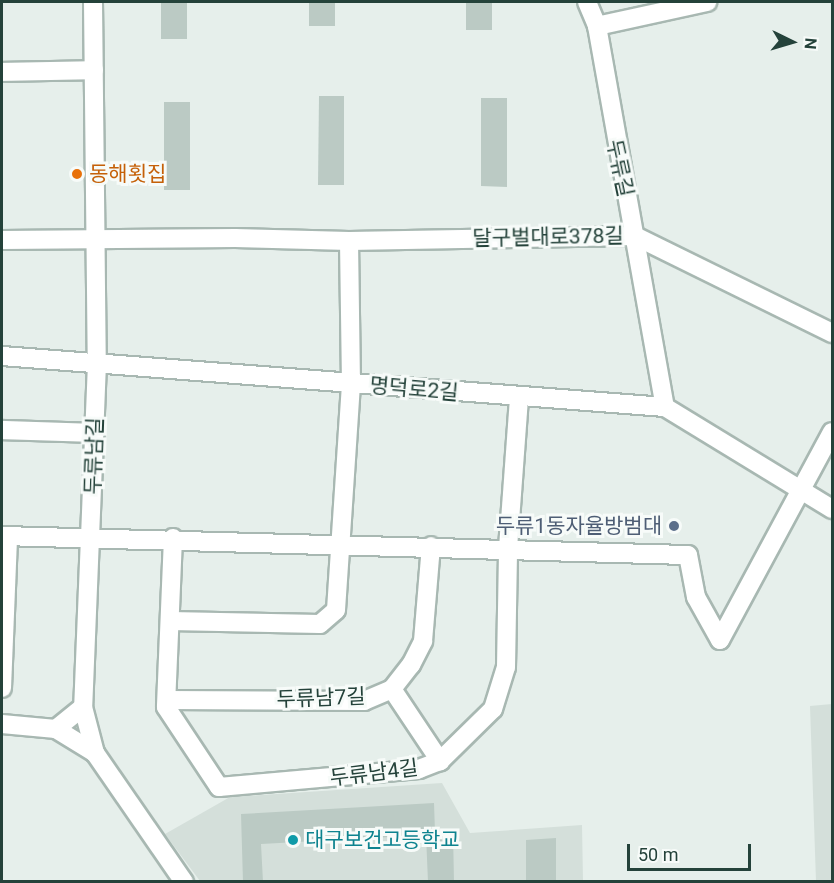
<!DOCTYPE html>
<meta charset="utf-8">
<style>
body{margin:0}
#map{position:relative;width:834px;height:883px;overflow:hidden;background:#e6efeb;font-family:Roboto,"Noto Sans KR",sans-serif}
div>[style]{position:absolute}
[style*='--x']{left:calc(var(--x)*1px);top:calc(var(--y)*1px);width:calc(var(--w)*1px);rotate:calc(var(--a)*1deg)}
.built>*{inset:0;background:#d4dfda}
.building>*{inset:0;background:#bbcac4}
.roads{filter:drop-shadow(2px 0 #a8b8b2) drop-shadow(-2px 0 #a8b8b2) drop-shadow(0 2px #a8b8b2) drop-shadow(0 -2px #a8b8b2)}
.minor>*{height:18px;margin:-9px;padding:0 9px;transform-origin:9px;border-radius:9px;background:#fff}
.dots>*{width:16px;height:16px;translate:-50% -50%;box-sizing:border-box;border:3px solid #f7fbf9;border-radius:50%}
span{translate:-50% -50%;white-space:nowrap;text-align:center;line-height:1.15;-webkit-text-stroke:6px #f7fbf9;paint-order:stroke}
.street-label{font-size:21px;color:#24423a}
.food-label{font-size:21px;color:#c56008}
.left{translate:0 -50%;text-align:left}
.service-label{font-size:21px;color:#4e5e75}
.right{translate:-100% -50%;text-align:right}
.culture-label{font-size:21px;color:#0d838f}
.frame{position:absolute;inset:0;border:3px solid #24423a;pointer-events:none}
.north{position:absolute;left:762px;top:12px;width:60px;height:60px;-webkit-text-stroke:4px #f7fbf9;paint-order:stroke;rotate:95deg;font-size:16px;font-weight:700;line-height:24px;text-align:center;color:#24423a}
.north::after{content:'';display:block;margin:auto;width:21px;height:27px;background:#24423a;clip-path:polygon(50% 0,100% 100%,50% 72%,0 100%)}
.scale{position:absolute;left:627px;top:844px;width:124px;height:27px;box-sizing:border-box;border:3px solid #24423a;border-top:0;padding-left:8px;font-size:18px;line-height:21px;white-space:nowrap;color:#24423a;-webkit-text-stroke:4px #f7fbf9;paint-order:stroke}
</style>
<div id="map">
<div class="built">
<i style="clip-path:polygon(832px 704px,832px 881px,816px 881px,810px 706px)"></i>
<i style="clip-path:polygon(442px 783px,470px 833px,582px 825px,583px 881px,200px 881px,165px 834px,230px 797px)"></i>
</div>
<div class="building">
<i style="clip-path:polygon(161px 2px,187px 2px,187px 39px,161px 39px)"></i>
<i style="clip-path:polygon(309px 2px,335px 2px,335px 26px,309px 26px)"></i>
<i style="clip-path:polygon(466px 2px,492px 2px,492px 30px,466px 30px)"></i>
<i style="clip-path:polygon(319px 96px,344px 96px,344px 185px,318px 185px)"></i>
<i style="clip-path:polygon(481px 98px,507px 98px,507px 187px,481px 186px)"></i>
<i style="clip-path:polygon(164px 102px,190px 102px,190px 190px,164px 190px)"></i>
<i style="clip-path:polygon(434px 803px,435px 832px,453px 832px,454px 882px,428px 882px,426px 835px,261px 844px,263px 882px,243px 882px,241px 814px)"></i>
<i style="clip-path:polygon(556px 838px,556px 882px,526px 882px,526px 840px)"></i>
</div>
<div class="roads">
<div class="minor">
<i style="--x:93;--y:2;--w:361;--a:89.4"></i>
<i style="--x:97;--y:363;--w:344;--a:92.3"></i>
<i style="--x:83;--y:707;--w:48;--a:75.4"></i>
<i style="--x:95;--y:753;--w:157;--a:55.4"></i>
<i style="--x:587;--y:2;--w:26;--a:67"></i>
<i style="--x:597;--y:26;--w:387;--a:79.9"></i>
<i style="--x:597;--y:26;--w:113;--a:-12.3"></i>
<i style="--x:2;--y:72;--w:92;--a:-1.2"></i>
<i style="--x:2;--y:240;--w:233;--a:-0.5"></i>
<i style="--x:235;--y:238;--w:114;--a:1.5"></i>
<i style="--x:349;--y:241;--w:286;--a:-1"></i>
<i style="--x:635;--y:236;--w:220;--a:26.2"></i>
<i style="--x:2;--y:356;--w:665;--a:4.4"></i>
<i style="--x:665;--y:407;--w:196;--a:31.4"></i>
<i style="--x:2;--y:430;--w:93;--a:1.8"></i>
<i style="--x:2;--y:536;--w:686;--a:1.59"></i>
<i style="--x:688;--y:555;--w:43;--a:79.2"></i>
<i style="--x:696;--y:597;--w:49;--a:60.8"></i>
<i style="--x:173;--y:538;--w:169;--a:92.4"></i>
<i style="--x:166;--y:707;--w:96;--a:56.5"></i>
<i style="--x:219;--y:787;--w:201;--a:-5.1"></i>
<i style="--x:419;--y:769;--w:22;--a:-21"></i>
<i style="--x:440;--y:761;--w:74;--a:-44.5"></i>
<i style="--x:493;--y:709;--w:44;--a:-72.8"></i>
<i style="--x:506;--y:667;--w:119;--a:-89"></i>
<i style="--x:508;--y:548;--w:151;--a:-85.8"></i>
<i style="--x:170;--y:621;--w:150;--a:1.1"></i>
<i style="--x:320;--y:624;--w:21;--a:-41"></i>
<i style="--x:336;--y:610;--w:226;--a:-86.2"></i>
<i style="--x:351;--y:384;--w:143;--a:-90.8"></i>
<i style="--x:720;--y:640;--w:236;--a:-61.7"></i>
<i style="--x:2;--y:688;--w:152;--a:-87.7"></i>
<i style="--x:392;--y:689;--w:87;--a:56.3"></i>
<i style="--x:167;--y:700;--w:197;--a:0.3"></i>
<i style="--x:364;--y:701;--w:30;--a:-23"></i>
<i style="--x:392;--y:689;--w:31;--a:-52"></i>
<i style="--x:411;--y:665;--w:27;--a:-63"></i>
<i style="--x:423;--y:641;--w:95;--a:-85.2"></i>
<i style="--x:83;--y:707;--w:35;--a:141"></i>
<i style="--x:56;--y:729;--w:46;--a:31.6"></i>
<i style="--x:2;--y:724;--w:54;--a:5.3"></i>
</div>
</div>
<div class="dots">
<i style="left:77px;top:174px;background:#e8710a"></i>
<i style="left:674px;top:526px;background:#5c6f8a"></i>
<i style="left:293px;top:840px;background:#0f9aa8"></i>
</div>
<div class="street-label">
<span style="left:620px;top:168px;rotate:78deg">두류길</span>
<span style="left:548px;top:237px;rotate:-1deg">달구벌대로378길</span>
<span style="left:414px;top:389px;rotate:5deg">명덕로2길</span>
<span style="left:94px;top:456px;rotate:-88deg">두류남길</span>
<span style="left:321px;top:698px;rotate:-2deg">두류남7길</span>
<span style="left:374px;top:773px;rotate:-7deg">두류남4길</span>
</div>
<div class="food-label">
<span class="left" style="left:89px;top:174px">동해횟집</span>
</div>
<div class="service-label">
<span class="right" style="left:662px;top:526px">두류1동자율방범대</span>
</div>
<div class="culture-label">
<span class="left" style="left:305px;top:840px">대구보건고등학교</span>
</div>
<div class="frame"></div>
<div class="north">N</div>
<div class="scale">50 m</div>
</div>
